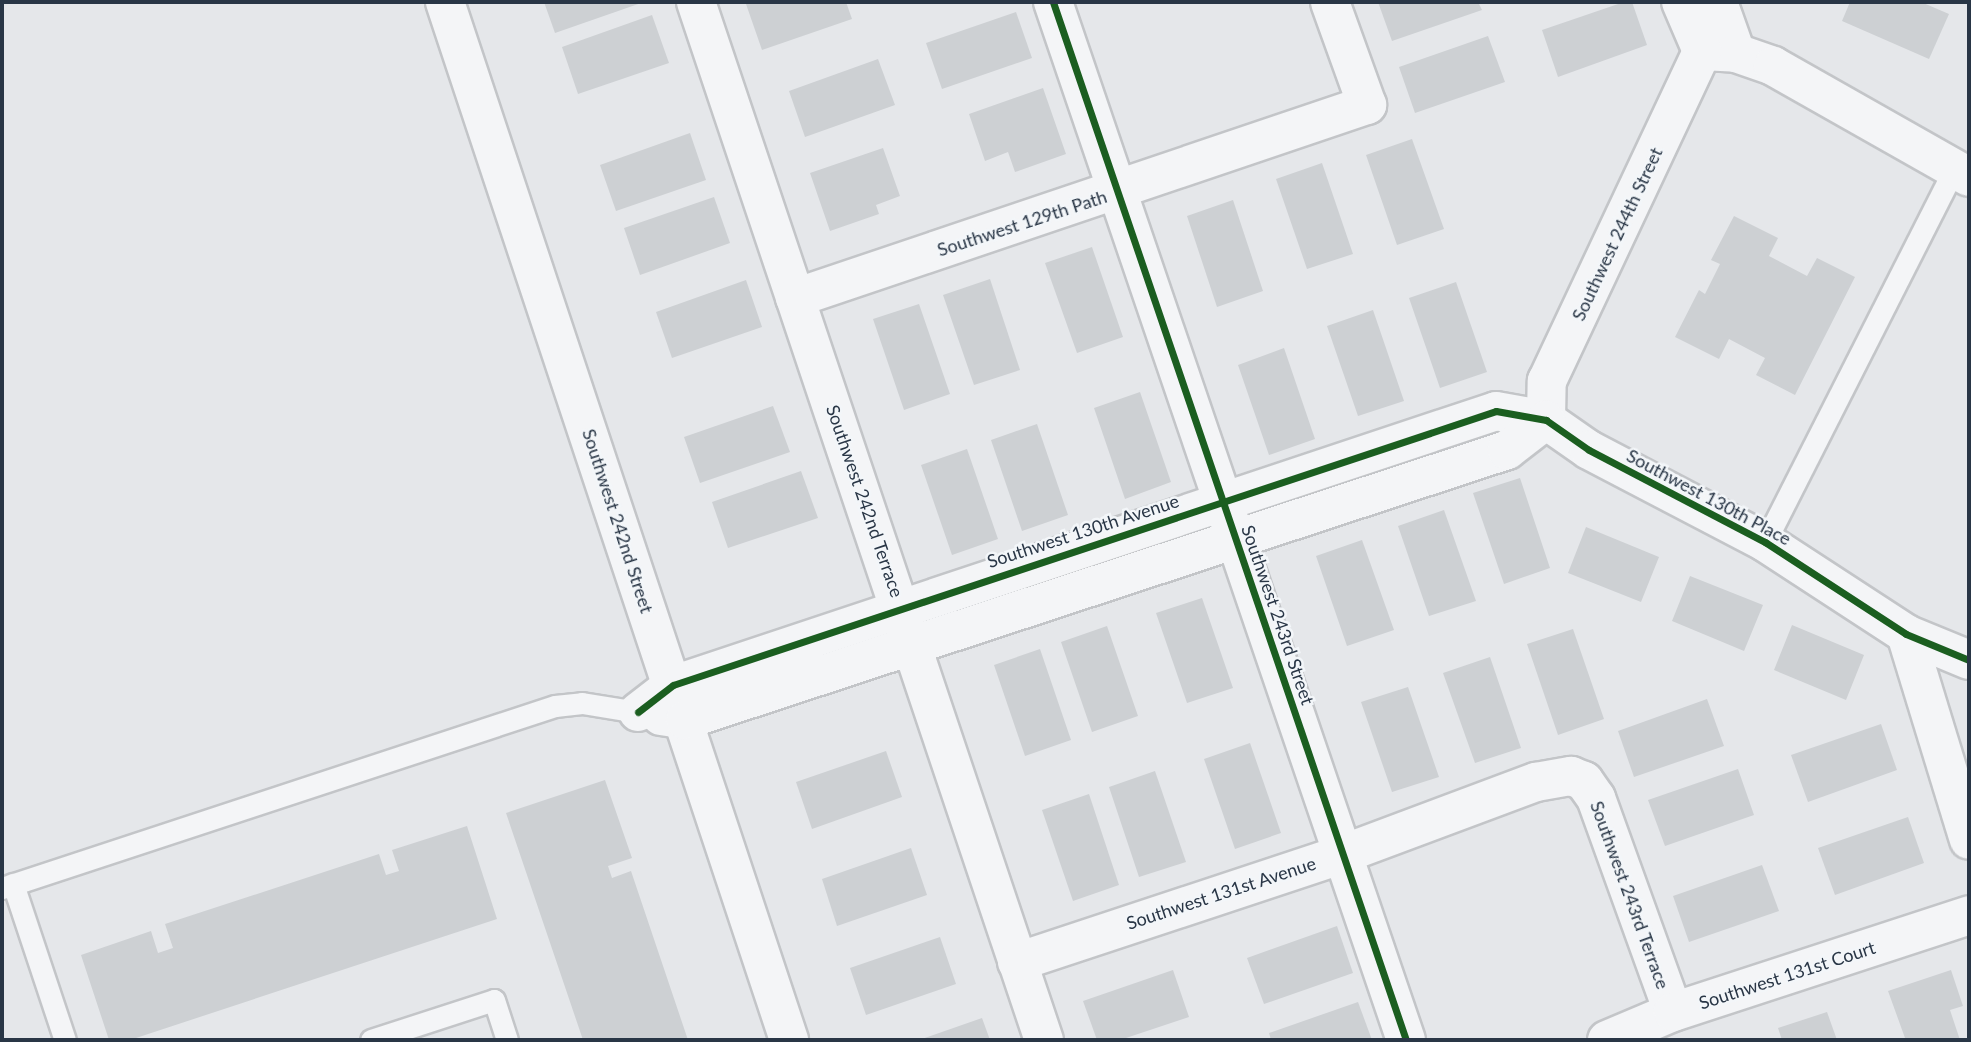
<!DOCTYPE html>
<style>
body{margin:0}
#map{position:relative;width:1971px;height:1042px;overflow:hidden;background:#e5e7ea;font-family:Lato,sans-serif}
div>[style]{position:absolute}
[style*='--x']{left:calc(var(--x)*1px);top:calc(var(--y)*1px);width:calc(var(--w)*1px);rotate:calc(var(--a)*1deg)}
.building>*{inset:0;background:#cdd0d3}
.roads{filter:drop-shadow(2px 0 #c3c5c8) drop-shadow(-2px 0 #c3c5c8) drop-shadow(0 2px #c3c5c8) drop-shadow(0 -2px #c3c5c8)}
.service>*{height:21px;margin:-10.5px;padding:0 10.5px;transform-origin:10.5px;border-radius:10.5px;background:#f4f5f7}
.minor>*{height:38px;margin:-19px;padding:0 19px;transform-origin:19px;border-radius:19px;background:#f4f5f7}
.cycleway>*{height:7px;margin:-3.5px;padding:0 3.5px;transform-origin:3.5px;border-radius:3.5px;background:#1b5e20}
span{translate:-50% -50%;white-space:nowrap;text-align:center;line-height:1.15;-webkit-text-stroke:5px #f3f6f9;paint-order:stroke}
.street-label{font-size:18px;color:#293646}
.frame{position:absolute;inset:0;border:4px solid #293646;pointer-events:none}
</style>
<div id="map">
<div class="building">
<i style="clip-path:polygon(544px 2px,644px 2px,555px 33px)"></i>
<i style="clip-path:polygon(752px 2px,846px 2px,852px 19px,762px 50px,746px 4px)"></i>
<i style="clip-path:polygon(1378px 2px,1478px 2px,1482px 10px,1392px 41px)"></i>
<i style="clip-path:polygon(1624px 2px,1632px 2px,1647px 45px,1558px 77px,1542px 30px)"></i>
<i style="clip-path:polygon(1850px 2px,1921px 2px,1949px 14px,1929px 59px,1842px 21px)"></i>
<i style="clip-path:polygon(1016px 12px,1032px 58px,942px 89px,926px 43px)"></i>
<i style="clip-path:polygon(652px 15px,669px 63px,578px 94px,562px 47px)"></i>
<i style="clip-path:polygon(1488px 36px,1505px 82px,1415px 113px,1399px 67px)"></i>
<i style="clip-path:polygon(878px 59px,895px 105px,805px 137px,789px 91px)"></i>
<i style="clip-path:polygon(1043px 88px,1066px 154px,1015px 172px,1008px 152px,985px 161px,969px 114px)"></i>
<i style="clip-path:polygon(690px 133px,706px 180px,616px 211px,600px 165px)"></i>
<i style="clip-path:polygon(1412px 139px,1444px 229px,1397px 245px,1366px 155px)"></i>
<i style="clip-path:polygon(883px 148px,900px 196px,876px 205px,879px 214px,830px 231px,810px 173px)"></i>
<i style="clip-path:polygon(1322px 163px,1353px 254px,1307px 269px,1276px 179px)"></i>
<i style="clip-path:polygon(714px 197px,730px 243px,640px 275px,624px 228px)"></i>
<i style="clip-path:polygon(1233px 200px,1263px 291px,1217px 307px,1187px 216px)"></i>
<i style="clip-path:polygon(1734px 216px,1778px 238px,1769px 256px,1807px 276px,1817px 258px,1855px 277px,1795px 395px,1756px 375px,1765px 358px,1729px 339px,1719px 359px,1675px 337px,1699px 290px,1705px 294px,1720px 264px,1711px 260px)"></i>
<i style="clip-path:polygon(1092px 247px,1123px 337px,1077px 353px,1045px 263px)"></i>
<i style="clip-path:polygon(990px 279px,1020px 370px,974px 385px,943px 295px)"></i>
<i style="clip-path:polygon(746px 280px,762px 327px,672px 358px,656px 312px)"></i>
<i style="clip-path:polygon(1456px 282px,1487px 372px,1440px 388px,1409px 298px)"></i>
<i style="clip-path:polygon(919px 304px,950px 394px,904px 410px,873px 319px)"></i>
<i style="clip-path:polygon(1373px 310px,1404px 401px,1358px 416px,1327px 326px)"></i>
<i style="clip-path:polygon(1284px 348px,1315px 439px,1269px 455px,1238px 365px)"></i>
<i style="clip-path:polygon(1140px 392px,1171px 482px,1125px 499px,1094px 408px)"></i>
<i style="clip-path:polygon(773px 406px,790px 452px,700px 483px,684px 437px)"></i>
<i style="clip-path:polygon(1037px 424px,1068px 515px,1022px 531px,991px 440px)"></i>
<i style="clip-path:polygon(967px 449px,998px 539px,952px 555px,921px 465px)"></i>
<i style="clip-path:polygon(801px 471px,818px 518px,728px 548px,712px 502px)"></i>
<i style="clip-path:polygon(1520px 478px,1550px 568px,1504px 584px,1473px 493px)"></i>
<i style="clip-path:polygon(1444px 510px,1476px 601px,1429px 616px,1398px 526px)"></i>
<i style="clip-path:polygon(1586px 527px,1659px 557px,1641px 602px,1568px 573px)"></i>
<i style="clip-path:polygon(1362px 540px,1394px 630px,1347px 646px,1316px 556px)"></i>
<i style="clip-path:polygon(1690px 576px,1763px 605px,1744px 651px,1672px 621px)"></i>
<i style="clip-path:polygon(1202px 598px,1233px 688px,1187px 703px,1156px 613px)"></i>
<i style="clip-path:polygon(1792px 625px,1864px 655px,1846px 700px,1774px 670px)"></i>
<i style="clip-path:polygon(1107px 626px,1138px 716px,1092px 732px,1061px 642px)"></i>
<i style="clip-path:polygon(1573px 629px,1604px 719px,1558px 735px,1527px 644px)"></i>
<i style="clip-path:polygon(1040px 649px,1071px 740px,1025px 756px,994px 665px)"></i>
<i style="clip-path:polygon(1490px 657px,1521px 748px,1475px 763px,1443px 673px)"></i>
<i style="clip-path:polygon(1408px 687px,1439px 777px,1392px 792px,1361px 702px)"></i>
<i style="clip-path:polygon(1707px 699px,1724px 746px,1634px 777px,1618px 731px)"></i>
<i style="clip-path:polygon(1881px 724px,1897px 770px,1808px 802px,1791px 755px)"></i>
<i style="clip-path:polygon(1250px 743px,1281px 833px,1235px 849px,1204px 759px)"></i>
<i style="clip-path:polygon(886px 751px,902px 797px,812px 829px,796px 782px)"></i>
<i style="clip-path:polygon(1738px 769px,1754px 815px,1665px 846px,1648px 800px)"></i>
<i style="clip-path:polygon(1155px 771px,1186px 862px,1139px 877px,1109px 787px)"></i>
<i style="clip-path:polygon(605px 780px,632px 858px,608px 866px,612px 878px,631px 871px,688px 1040px,583px 1040px,506px 813px)"></i>
<i style="clip-path:polygon(1089px 794px,1119px 885px,1073px 901px,1042px 810px)"></i>
<i style="clip-path:polygon(1908px 817px,1924px 863px,1835px 895px,1818px 848px)"></i>
<i style="clip-path:polygon(467px 826px,497px 919px,130px 1040px,109px 1040px,81px 955px,151px 931px,158px 953px,173px 948px,165px 924px,379px 854px,386px 875px,399px 871px,392px 850px)"></i>
<i style="clip-path:polygon(911px 848px,927px 895px,837px 926px,822px 879px)"></i>
<i style="clip-path:polygon(1762px 865px,1779px 911px,1689px 942px,1673px 896px)"></i>
<i style="clip-path:polygon(1337px 926px,1353px 973px,1264px 1004px,1247px 958px)"></i>
<i style="clip-path:polygon(940px 937px,956px 984px,866px 1015px,850px 968px)"></i>
<i style="clip-path:polygon(1173px 970px,1189px 1017px,1120px 1040px,1097px 1040px,1083px 1001px)"></i>
<i style="clip-path:polygon(1951px 970px,1963px 1006px,1950px 1010px,1960px 1040px,1899px 1040px,1905px 1038px,1888px 991px)"></i>
<i style="clip-path:polygon(1358px 1002px,1372px 1040px,1271px 1040px,1269px 1033px)"></i>
<i style="clip-path:polygon(1827px 1012px,1837px 1040px,1782px 1040px,1778px 1028px)"></i>
<i style="clip-path:polygon(982px 1018px,990px 1040px,919px 1040px)"></i>
</div>
<div class="roads">
<div class="service">
<i style="--x:1765;--y:542;--w:418;--a:-63.1"></i>
<i style="--x:13;--y:884;--w:164;--a:71.6"></i>
<i style="--x:2;--y:888;--w:582;--a:-18.22"></i>
<i style="--x:555;--y:706;--w:27;--a:-6"></i>
<i style="--x:582;--y:703;--w:57;--a:9.1"></i>
<i style="--x:371;--y:1040;--w:129;--a:-18"></i>
<i style="--x:494;--y:1000;--w:42;--a:72"></i>
</div>
<div class="minor">
<i style="--x:445;--y:2;--w:1094;--a:71.66"></i>
<i style="--x:696;--y:2;--w:1095;--a:71.47"></i>
<i style="--x:1053;--y:2;--w:1096;--a:71.22"></i>
<i style="--x:1718;--y:2;--w:54;--a:70.6"></i>
<i style="--x:1702;--y:51;--w:34;--a:3"></i>
<i style="--x:1736;--y:53;--w:39;--a:19"></i>
<i style="--x:1773;--y:66;--w:225;--a:29.5"></i>
<i style="--x:795;--y:298;--w:604;--a:-18.65"></i>
<i style="--x:1367;--y:105;--w:109;--a:-109.8"></i>
<i style="--x:1546;--y:420;--w:39;--a:-89"></i>
<i style="--x:1547;--y:381;--w:365;--a:-64.8"></i>
<i style="--x:1702;--y:51;--w:53;--a:-113.2"></i>
<i style="--x:1906;--y:634;--w:215;--a:73"></i>
<i style="--x:638;--y:712;--w:44;--a:-37.6"></i>
<i style="--x:673;--y:685;--w:867;--a:-18.41"></i>
<i style="--x:1496;--y:411;--w:51;--a:10.2"></i>
<i style="--x:1546;--y:420;--w:52;--a:34.9"></i>
<i style="--x:1589;--y:450;--w:199;--a:27.6"></i>
<i style="--x:1765;--y:542;--w:168;--a:33.1"></i>
<i style="--x:1906;--y:634;--w:68;--a:22.4"></i>
<i style="--x:661;--y:716;--w:24;--a:9"></i>
<i style="--x:685;--y:720;--w:865;--a:-18.18"></i>
<i style="--x:1507;--y:450;--w:49;--a:-37.6"></i>
<i style="--x:1017;--y:962;--w:343;--a:-18.3"></i>
<i style="--x:1343;--y:854;--w:206;--a:-20.5"></i>
<i style="--x:1536;--y:782;--w:36;--a:-10"></i>
<i style="--x:1571;--y:776;--w:14;--a:21"></i>
<i style="--x:1584;--y:781;--w:21;--a:55"></i>
<i style="--x:1596;--y:798;--w:227;--a:70.2"></i>
<i style="--x:1607;--y:1040;--w:72;--a:-23"></i>
<i style="--x:1673;--y:1012;--w:311;--a:-18.1"></i>
</div>
</div>
<div class="cycleway">
<i style="--x:1053;--y:2;--w:1096;--a:71.22"></i>
<i style="--x:638;--y:712;--w:44;--a:-37.6"></i>
<i style="--x:673;--y:685;--w:867;--a:-18.41"></i>
<i style="--x:1496;--y:411;--w:51;--a:10.2"></i>
<i style="--x:1546;--y:420;--w:52;--a:34.9"></i>
<i style="--x:1589;--y:450;--w:199;--a:27.6"></i>
<i style="--x:1765;--y:542;--w:168;--a:33.1"></i>
<i style="--x:1906;--y:634;--w:68;--a:22.4"></i>
</div>
<div class="street-label">
<span style="left:1022px;top:223px;rotate:-18deg">Southwest 129th Path</span>
<span style="left:1617px;top:234px;rotate:-65deg">Southwest 244th Street</span>
<span style="left:1709px;top:497px;rotate:28deg">Southwest 130th Place</span>
<span style="left:865px;top:501px;rotate:71deg">Southwest 242nd Terrace</span>
<span style="left:618px;top:521px;rotate:72deg">Southwest 242nd Street</span>
<span style="left:1083px;top:531px;rotate:-18deg">Southwest 130th Avenue</span>
<span style="left:1278px;top:615px;rotate:71deg">Southwest 243rd Street</span>
<span style="left:1221px;top:893px;rotate:-18deg">Southwest 131st Avenue</span>
<span style="left:1630px;top:895px;rotate:70deg">Southwest 243rd Terrace</span>
<span style="left:1787px;top:975px;rotate:-18deg">Southwest 131st Court</span>
</div>
<div class="frame"></div>
</div>
